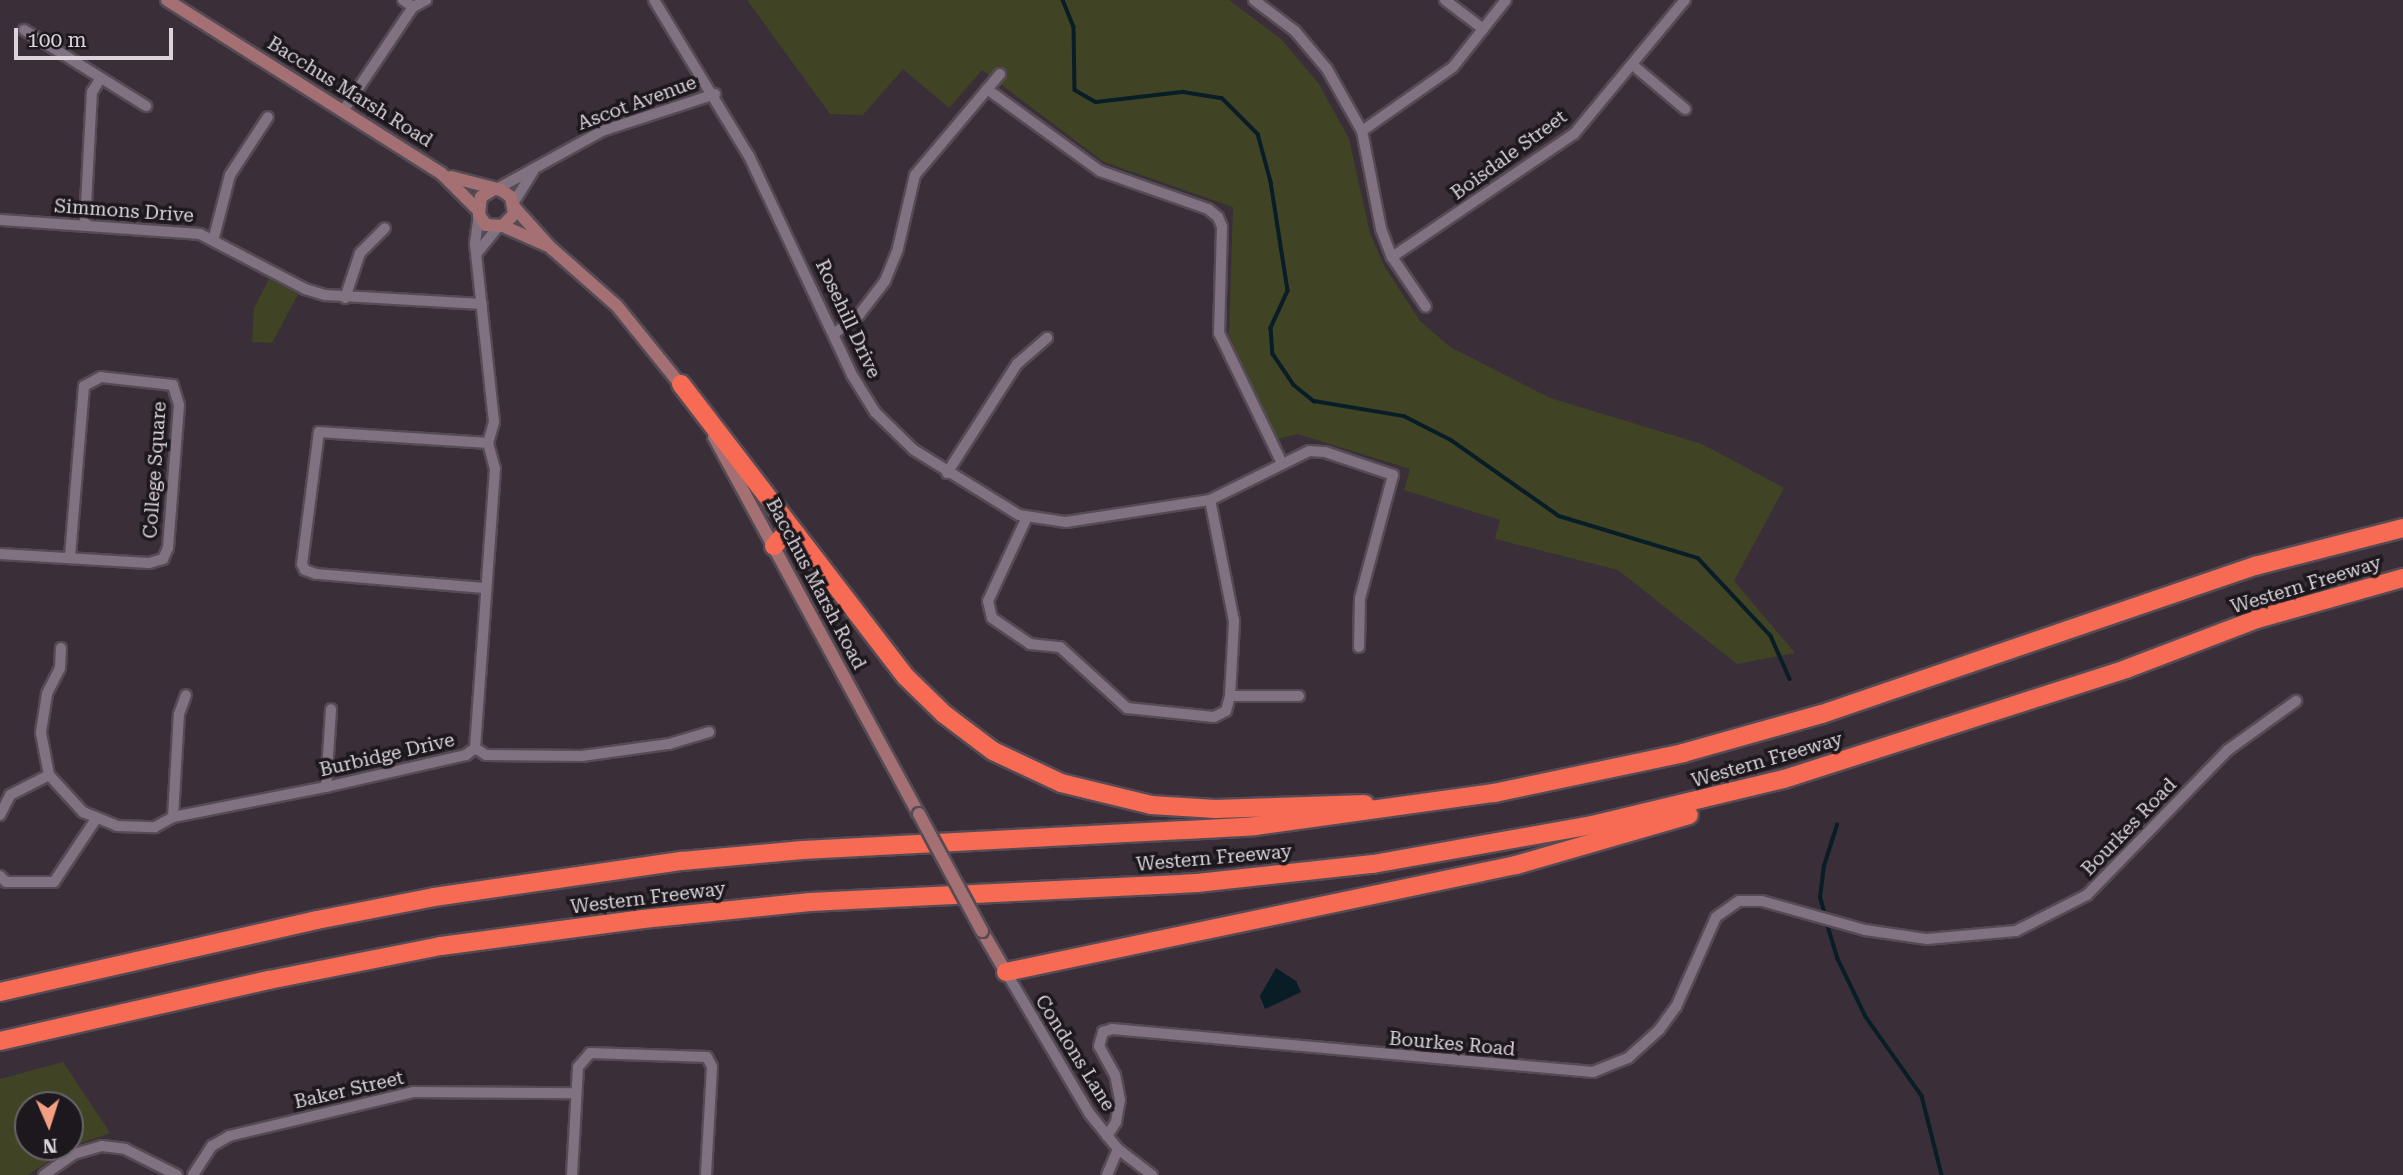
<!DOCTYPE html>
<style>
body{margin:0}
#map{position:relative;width:2403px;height:1175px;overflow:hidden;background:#3a2e39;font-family:"Roboto Serif",serif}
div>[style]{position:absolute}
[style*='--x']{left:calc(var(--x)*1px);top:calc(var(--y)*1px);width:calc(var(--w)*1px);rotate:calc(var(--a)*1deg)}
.green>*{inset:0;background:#404425}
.water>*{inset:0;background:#081d25}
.stream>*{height:3.5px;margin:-1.75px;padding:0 1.75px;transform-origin:1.75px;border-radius:1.75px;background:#081d25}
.roads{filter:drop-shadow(2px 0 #554b54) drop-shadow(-2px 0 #554b54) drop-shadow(0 2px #554b54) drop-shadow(0 -2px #554b54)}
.minor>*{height:10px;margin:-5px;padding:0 5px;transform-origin:5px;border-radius:5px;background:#807280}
.secondary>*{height:12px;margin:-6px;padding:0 6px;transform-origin:6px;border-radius:6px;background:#a47073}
.motorway>*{height:18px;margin:-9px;padding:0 9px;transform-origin:9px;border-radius:9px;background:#f76a54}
.bridges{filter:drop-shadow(2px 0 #554b54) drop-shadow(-2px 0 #554b54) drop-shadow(0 2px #554b54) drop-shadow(0 -2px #554b54)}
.secondary-bridge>*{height:12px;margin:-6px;padding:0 6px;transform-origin:6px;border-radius:6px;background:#a47073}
span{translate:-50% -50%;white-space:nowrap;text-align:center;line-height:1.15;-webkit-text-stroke:7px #1d181d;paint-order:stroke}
.street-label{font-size:19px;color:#dbd3da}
.north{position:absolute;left:14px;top:1091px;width:70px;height:70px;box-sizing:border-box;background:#1d181d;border:2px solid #696369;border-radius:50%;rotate:177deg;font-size:19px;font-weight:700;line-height:28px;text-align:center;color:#dbd3da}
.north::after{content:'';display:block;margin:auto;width:24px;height:32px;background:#f39f82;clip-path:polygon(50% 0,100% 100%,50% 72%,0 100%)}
.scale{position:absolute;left:14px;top:28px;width:159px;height:32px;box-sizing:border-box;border:4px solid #dbd3da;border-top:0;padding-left:9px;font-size:21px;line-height:24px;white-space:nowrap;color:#dbd3da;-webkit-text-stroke:5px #1d181d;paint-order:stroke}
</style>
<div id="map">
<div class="green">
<i style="clip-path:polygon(747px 0,1229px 0,1281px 39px,1319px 84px,1349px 139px,1370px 233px,1384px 266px,1420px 321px,1450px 347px,1550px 398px,1702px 444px,1784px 488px,1734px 581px,1795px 653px,1737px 664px,1618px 570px,1495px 539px,1500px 520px,1404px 490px,1410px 469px,1298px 434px,1278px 439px,1254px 398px,1229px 334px,1233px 207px,1104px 162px,982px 70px,949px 108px,903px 69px,863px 115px,830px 114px)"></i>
<i style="clip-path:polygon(269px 279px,298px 294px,272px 343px,252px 342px,254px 308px)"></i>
<i style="clip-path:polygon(63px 1062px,110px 1133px,70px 1147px,70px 1105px,28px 1105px,28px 1147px,70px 1147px,28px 1175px,0 1175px,0 1079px)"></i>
</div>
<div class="water">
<i style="clip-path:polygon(1276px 968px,1296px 981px,1301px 992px,1265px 1009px,1260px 996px)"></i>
</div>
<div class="stream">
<i style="--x:1063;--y:0;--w:29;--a:68"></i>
<i style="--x:1074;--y:27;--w:63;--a:89.1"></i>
<i style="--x:1075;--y:90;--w:24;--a:30"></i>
<i style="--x:1096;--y:102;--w:88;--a:-6.6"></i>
<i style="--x:1183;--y:92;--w:39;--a:9"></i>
<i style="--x:1222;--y:98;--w:51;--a:45"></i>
<i style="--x:1258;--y:134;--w:50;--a:74.8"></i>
<i style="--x:1271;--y:182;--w:110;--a:81.1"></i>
<i style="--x:1288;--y:291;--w:41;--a:114.7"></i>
<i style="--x:1271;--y:328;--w:26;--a:86"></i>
<i style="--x:1273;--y:354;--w:37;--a:56"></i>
<i style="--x:1294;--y:385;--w:26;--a:39"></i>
<i style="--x:1314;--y:401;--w:91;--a:9.5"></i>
<i style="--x:1404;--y:416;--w:53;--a:27.1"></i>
<i style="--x:1451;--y:440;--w:132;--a:35.1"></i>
<i style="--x:1559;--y:516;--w:145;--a:16.8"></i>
<i style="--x:1698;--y:558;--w:107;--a:46.9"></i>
<i style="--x:1771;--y:636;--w:47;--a:66.2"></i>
<i style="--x:1825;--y:915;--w:18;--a:-106"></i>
<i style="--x:1820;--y:898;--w:32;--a:-83"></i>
<i style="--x:1824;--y:866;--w:43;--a:-72.4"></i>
<i style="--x:1827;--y:923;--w:38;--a:73"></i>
<i style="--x:1838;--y:959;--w:64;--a:64.2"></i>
<i style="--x:1866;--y:1017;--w:97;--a:54.7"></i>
<i style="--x:1922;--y:1096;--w:81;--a:75.8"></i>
</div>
<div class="roads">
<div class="minor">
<i style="--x:403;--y:0;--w:12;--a:35"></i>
<i style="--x:654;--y:0;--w:183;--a:58.7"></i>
<i style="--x:749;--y:156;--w:242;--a:64.8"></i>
<i style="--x:852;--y:375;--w:44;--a:58.1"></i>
<i style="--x:875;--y:412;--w:54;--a:44.3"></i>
<i style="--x:914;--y:450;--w:123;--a:31.8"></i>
<i style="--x:1019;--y:515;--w:48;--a:8.5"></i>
<i style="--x:1066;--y:522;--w:146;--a:-8.7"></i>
<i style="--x:1210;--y:500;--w:110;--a:-26.3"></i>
<i style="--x:1309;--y:451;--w:16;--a:4"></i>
<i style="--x:1325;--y:452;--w:72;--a:18.7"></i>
<i style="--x:1393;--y:475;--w:127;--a:105"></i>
<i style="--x:1360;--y:598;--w:49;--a:91.2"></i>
<i style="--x:1254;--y:0;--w:51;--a:37.1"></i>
<i style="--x:1295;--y:31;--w:50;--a:49.9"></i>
<i style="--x:1327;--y:69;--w:71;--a:60.6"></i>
<i style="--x:1362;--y:131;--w:100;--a:79"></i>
<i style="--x:1381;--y:229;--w:30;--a:69"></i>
<i style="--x:1392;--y:257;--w:60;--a:55.8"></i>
<i style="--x:1445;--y:0;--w:48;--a:37.3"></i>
<i style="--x:24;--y:30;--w:144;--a:31.9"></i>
<i style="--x:1634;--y:66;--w:67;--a:40.1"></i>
<i style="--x:987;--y:89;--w:140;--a:36"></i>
<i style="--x:1100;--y:171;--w:114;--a:19.4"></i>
<i style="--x:1208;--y:209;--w:13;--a:39"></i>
<i style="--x:1218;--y:217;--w:11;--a:68"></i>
<i style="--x:1222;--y:227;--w:106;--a:91.6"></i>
<i style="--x:1219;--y:333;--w:142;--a:64.2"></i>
<i style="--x:343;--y:111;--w:125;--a:-56.1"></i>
<i style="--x:413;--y:7;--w:15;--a:-28"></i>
<i style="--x:1362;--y:131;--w:111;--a:-35.1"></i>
<i style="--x:1453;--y:67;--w:85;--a:-51.7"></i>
<i style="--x:495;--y:190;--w:122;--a:-28.9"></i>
<i style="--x:602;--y:131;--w:119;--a:-18.1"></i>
<i style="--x:514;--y:202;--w:36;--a:-58"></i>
<i style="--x:0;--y:220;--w:200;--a:4"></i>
<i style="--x:200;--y:234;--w:119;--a:27.6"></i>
<i style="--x:305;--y:289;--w:21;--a:17"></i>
<i style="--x:325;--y:295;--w:157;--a:3.3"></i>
<i style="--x:85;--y:224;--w:132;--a:-87"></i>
<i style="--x:92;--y:92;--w:15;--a:-58"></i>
<i style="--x:214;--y:237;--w:64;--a:-75.5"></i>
<i style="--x:230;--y:175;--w:69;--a:-56.8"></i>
<i style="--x:477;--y:253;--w:33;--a:-51"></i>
<i style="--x:1392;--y:257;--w:220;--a:-34.1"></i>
<i style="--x:1574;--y:134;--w:174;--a:-50.4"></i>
<i style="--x:345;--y:298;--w:47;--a:-71.6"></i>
<i style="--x:360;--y:253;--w:35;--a:-45"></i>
<i style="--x:835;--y:333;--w:30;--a:-37"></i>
<i style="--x:859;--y:315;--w:43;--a:-52.6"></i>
<i style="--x:885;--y:281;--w:35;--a:-68"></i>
<i style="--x:898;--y:248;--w:75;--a:-76.9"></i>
<i style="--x:915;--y:175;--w:132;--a:-49.9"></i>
<i style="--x:947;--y:473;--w:130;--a:-57.3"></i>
<i style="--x:1017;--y:364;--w:40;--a:-41"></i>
<i style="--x:1027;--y:517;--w:93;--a:114.9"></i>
<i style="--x:988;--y:601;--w:17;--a:77"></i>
<i style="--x:992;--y:618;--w:46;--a:34.4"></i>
<i style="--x:1030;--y:644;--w:30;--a:6"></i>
<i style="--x:1060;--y:647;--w:91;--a:42.3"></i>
<i style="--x:1127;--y:708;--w:87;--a:5.9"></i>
<i style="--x:1214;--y:717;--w:13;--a:-27"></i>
<i style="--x:1226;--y:711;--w:16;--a:-75"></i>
<i style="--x:1230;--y:696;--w:75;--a:-86.9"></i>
<i style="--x:1234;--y:621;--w:123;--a:-101.2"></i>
<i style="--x:0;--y:554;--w:149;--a:3.5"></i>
<i style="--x:149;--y:563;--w:15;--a:-16"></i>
<i style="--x:163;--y:559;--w:12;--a:-66"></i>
<i style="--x:168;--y:548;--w:143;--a:-85.6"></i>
<i style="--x:179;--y:405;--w:21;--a:-107"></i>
<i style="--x:173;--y:385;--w:72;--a:-173.7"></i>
<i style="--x:101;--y:377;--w:19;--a:152"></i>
<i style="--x:84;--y:386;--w:171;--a:94.7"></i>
<i style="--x:484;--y:588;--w:169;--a:-175.2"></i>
<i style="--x:316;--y:574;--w:12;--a:-160"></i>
<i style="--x:305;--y:570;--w:7;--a:-117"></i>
<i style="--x:302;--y:564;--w:133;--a:-82.7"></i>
<i style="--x:319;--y:432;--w:169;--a:3.7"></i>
<i style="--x:61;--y:648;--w:20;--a:93"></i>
<i style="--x:60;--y:668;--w:29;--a:117"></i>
<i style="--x:47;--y:694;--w:39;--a:99"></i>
<i style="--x:41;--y:733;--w:43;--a:79.2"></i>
<i style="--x:49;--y:775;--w:50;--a:47.4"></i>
<i style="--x:83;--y:812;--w:37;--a:22"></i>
<i style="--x:117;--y:826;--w:38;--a:2"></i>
<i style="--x:155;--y:827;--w:21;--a:-29"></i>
<i style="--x:173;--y:817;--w:156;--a:-11.1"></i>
<i style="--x:326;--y:787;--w:144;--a:-12.9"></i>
<i style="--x:466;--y:755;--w:11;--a:-38"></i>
<i style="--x:1230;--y:696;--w:69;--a:0"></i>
<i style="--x:475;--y:748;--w:280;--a:-85.9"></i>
<i style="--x:495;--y:469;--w:27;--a:-105"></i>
<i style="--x:488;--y:443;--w:22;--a:-74"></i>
<i style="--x:494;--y:422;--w:180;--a:-96.1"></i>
<i style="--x:475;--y:243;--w:28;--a:-82"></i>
<i style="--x:475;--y:748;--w:13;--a:32"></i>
<i style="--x:486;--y:755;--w:96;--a:0.6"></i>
<i style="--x:582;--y:756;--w:88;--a:-7.9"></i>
<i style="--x:669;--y:744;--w:42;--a:-16.7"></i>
<i style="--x:326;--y:787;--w:78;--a:-86.3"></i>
<i style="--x:0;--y:815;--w:22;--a:-63"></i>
<i style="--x:10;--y:795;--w:44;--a:-27.1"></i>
<i style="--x:173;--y:817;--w:103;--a:-86.7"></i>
<i style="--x:179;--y:714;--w:20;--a:-70"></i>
<i style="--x:0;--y:876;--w:8;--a:45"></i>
<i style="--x:6;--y:882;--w:48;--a:0"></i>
<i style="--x:54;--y:882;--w:76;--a:-56.3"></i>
<i style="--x:1006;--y:972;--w:164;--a:59.5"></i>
<i style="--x:1089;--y:1113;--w:46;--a:51.1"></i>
<i style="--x:1118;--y:1149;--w:43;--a:37.4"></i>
<i style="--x:1107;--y:1136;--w:17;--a:-57"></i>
<i style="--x:1116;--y:1122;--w:22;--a:-80"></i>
<i style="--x:1120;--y:1100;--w:25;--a:-101"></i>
<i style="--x:1115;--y:1075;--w:33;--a:-119"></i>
<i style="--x:1099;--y:1046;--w:15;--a:-74"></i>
<i style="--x:1103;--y:1032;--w:9;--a:-18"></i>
<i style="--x:1112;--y:1029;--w:483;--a:5.1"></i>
<i style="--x:1593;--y:1072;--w:38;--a:-22"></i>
<i style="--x:1628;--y:1058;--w:42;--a:-42.1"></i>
<i style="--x:1659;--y:1030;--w:29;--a:-54"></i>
<i style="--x:1676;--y:1007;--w:98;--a:-66"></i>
<i style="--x:1716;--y:917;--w:28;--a:-35"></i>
<i style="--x:1739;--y:901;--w:23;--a:0"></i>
<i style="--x:1762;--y:901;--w:107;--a:15.7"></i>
<i style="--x:1865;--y:930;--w:63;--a:8.3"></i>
<i style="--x:1927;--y:939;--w:89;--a:-5.1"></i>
<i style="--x:2016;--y:931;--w:80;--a:-26.9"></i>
<i style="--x:2087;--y:895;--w:202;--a:-45.8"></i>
<i style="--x:2228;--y:750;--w:84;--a:-35.8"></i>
<i style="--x:44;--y:1175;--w:37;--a:-35"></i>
<i style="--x:74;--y:1154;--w:29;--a:-16"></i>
<i style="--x:102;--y:1146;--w:23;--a:7"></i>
<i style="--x:125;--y:1149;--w:58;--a:26.6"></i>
<i style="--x:193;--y:1175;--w:35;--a:-57"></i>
<i style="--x:212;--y:1146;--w:20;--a:-30"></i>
<i style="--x:229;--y:1136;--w:189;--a:-13.4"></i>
<i style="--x:413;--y:1092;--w:162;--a:0.4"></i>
<i style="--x:572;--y:1175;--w:108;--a:-86.8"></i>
<i style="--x:578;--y:1067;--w:18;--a:-49"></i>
<i style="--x:590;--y:1053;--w:117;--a:2"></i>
<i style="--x:707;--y:1057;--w:11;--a:63"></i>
<i style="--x:712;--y:1067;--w:108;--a:93.2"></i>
<i style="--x:1107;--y:1175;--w:28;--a:-67"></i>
</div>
<div class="secondary">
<i style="--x:167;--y:0;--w:324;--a:32.3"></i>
<i style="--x:441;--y:173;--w:52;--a:45"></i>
<i style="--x:451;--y:177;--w:52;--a:14.6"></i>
<i style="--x:501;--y:190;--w:12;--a:35"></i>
<i style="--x:511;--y:197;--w:17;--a:80"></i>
<i style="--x:514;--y:214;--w:16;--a:133"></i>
<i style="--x:503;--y:226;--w:17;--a:-177"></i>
<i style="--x:486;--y:225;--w:12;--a:-125"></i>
<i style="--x:479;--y:215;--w:18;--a:-84"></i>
<i style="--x:481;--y:197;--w:13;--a:-32"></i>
<i style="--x:515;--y:208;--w:52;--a:48.1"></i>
<i style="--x:550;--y:247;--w:89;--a:41.4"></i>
<i style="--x:617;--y:306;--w:107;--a:51.1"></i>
<i style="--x:503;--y:226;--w:47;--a:23.8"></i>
<i style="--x:714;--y:437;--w:429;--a:61.5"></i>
<i style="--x:982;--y:931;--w:48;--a:59.7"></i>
</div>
<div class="motorway">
<i style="--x:681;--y:384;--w:369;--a:52.5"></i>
<i style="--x:906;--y:677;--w:53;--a:44.2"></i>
<i style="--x:944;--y:714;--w:61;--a:37.1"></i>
<i style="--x:993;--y:751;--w:75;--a:25.2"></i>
<i style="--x:1061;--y:783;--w:93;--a:13.7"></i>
<i style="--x:1151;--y:805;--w:65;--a:3.5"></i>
<i style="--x:1216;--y:809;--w:149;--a:-1.9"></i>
<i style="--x:774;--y:546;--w:15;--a:-48"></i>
<i style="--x:784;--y:535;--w:13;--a:0"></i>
<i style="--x:1006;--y:972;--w:521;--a:-11.85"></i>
<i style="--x:1516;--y:865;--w:180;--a:-16.1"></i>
<i style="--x:0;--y:992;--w:325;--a:-12.8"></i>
<i style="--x:317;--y:920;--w:119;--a:-11.1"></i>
<i style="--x:434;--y:897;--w:251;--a:-8.3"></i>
<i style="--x:682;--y:861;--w:121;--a:-5.2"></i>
<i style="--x:803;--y:850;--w:453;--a:-3"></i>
<i style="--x:1255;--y:826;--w:241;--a:-7.9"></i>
<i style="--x:1494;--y:793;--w:193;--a:-11.9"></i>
<i style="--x:1683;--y:753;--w:144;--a:-15.7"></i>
<i style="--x:1822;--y:714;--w:458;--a:-18.9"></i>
<i style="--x:2255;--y:566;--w:153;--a:-14.4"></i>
<i style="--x:0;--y:1041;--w:276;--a:-12.8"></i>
<i style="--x:269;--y:980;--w:175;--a:-11.2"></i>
<i style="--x:441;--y:946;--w:204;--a:-7.6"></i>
<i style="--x:643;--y:919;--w:168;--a:-5.8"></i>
<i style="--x:810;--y:902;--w:387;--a:-2.8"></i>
<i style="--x:1197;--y:883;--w:177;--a:-6.2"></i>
<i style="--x:1373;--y:864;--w:222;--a:-10.1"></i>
<i style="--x:1592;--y:825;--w:197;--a:-13.5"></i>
<i style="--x:1784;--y:779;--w:359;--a:-17.8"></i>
<i style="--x:2126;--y:669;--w:140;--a:-20.9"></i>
<i style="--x:2257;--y:619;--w:152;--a:-15.7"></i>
</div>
</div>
<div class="bridges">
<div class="secondary-bridge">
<i style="--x:919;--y:814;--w:133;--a:61.7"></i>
</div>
</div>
<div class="street-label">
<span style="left:350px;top:92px;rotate:32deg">Bacchus Marsh Road</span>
<span style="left:637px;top:103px;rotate:-20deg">Ascot Avenue</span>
<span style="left:1509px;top:155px;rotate:-36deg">Boisdale Street</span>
<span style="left:124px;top:211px;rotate:4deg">Simmons Drive</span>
<span style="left:848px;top:319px;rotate:65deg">Rosehill Drive</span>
<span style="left:155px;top:470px;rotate:-86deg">College Square</span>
<span style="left:816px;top:584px;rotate:62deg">Bacchus Marsh Road</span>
<span style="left:2306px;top:585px;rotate:-17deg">Western Freeway</span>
<span style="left:387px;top:755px;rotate:-13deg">Burbidge Drive</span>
<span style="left:1767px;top:760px;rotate:-16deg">Western Freeway</span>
<span style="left:2129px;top:827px;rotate:-46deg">Bourkes Road</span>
<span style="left:1214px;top:858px;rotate:-5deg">Western Freeway</span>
<span style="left:648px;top:898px;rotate:-7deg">Western Freeway</span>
<span style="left:1452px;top:1044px;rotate:5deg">Bourkes Road</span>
<span style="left:1075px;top:1053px;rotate:58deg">Condons Lane</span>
<span style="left:349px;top:1090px;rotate:-13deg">Baker Street</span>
</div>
<div class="north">N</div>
<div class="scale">100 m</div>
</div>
